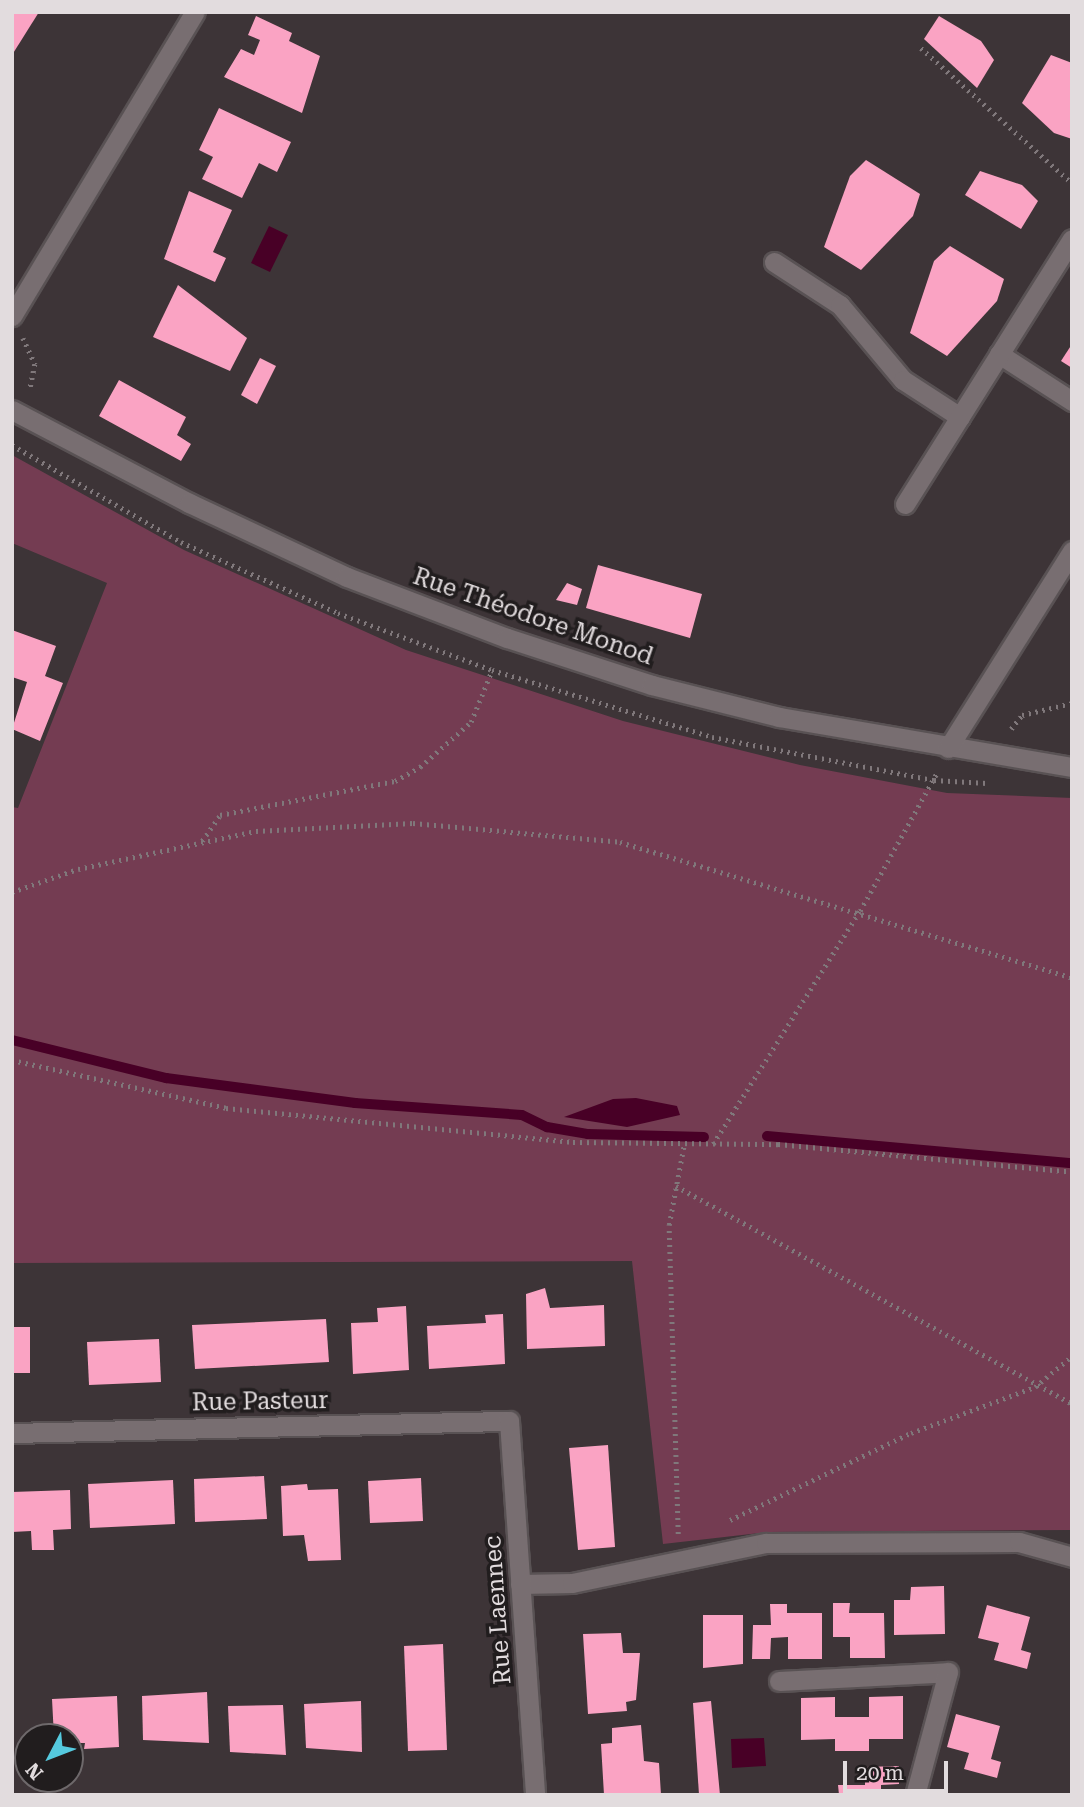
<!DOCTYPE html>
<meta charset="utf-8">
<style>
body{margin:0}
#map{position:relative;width:1084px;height:1807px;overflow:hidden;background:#3d3437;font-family:"Roboto Serif",serif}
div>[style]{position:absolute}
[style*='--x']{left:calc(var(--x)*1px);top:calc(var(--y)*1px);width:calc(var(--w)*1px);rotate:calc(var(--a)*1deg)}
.green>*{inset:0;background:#743c52}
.water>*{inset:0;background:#480026}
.stream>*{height:10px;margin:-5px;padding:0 5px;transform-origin:5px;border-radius:5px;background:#480026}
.building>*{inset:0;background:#faa3c3}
.path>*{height:4.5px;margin-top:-2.25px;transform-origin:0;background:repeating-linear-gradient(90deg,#80787b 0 2px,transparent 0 7px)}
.roads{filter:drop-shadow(2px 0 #595254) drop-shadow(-2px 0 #595254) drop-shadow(0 2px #595254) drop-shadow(0 -2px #595254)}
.service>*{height:19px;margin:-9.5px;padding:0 9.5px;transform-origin:9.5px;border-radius:9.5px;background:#786e71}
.minor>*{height:19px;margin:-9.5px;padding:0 9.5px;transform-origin:9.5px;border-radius:9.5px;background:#786e71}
.tertiary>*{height:19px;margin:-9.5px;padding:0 9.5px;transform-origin:9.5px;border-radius:9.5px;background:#786e71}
span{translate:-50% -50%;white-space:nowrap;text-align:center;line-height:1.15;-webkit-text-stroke:7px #211d1e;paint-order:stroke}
.street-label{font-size:24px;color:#e2dcde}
.frame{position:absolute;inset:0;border:14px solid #e2dcde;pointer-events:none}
.north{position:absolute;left:14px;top:1723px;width:70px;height:70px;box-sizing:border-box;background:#211d1e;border:2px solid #6e696b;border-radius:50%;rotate:228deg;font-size:19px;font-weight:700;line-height:28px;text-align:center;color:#e2dcde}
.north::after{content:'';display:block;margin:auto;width:24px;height:32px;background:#55cadf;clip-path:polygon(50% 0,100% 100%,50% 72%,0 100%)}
.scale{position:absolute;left:843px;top:1761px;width:105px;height:32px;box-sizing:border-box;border:4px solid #e2dcde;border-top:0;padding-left:9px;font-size:21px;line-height:24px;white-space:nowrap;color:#e2dcde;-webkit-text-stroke:5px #211d1e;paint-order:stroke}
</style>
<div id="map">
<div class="green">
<i style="clip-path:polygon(12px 455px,184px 550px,406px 650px,623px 721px,800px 765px,947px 793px,1072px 798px,1072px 1530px,769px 1532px,663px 1544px,632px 1261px,12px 1263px,12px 807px,18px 808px,107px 583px,12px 543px)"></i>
</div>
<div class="water">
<i style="clip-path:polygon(269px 226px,288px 235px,270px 272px,251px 263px)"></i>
<i style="clip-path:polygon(636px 1098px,677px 1106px,680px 1115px,627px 1127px,564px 1117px,613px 1099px)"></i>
<i style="clip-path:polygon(764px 1738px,766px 1766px,732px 1768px,731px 1739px)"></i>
</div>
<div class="stream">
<i style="--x:12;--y:1040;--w:159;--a:13.9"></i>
<i style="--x:166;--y:1078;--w:191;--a:7.5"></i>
<i style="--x:355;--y:1103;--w:167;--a:4.1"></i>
<i style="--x:522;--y:1115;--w:28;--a:26"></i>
<i style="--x:547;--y:1127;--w:42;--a:9.7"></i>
<i style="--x:588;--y:1134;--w:116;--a:1.5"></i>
<i style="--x:767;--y:1136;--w:306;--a:5.1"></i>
</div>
<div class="building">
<i style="clip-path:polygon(12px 12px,39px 12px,12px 55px)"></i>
<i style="clip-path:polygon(256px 16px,292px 33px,289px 41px,320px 56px,302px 113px,224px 77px,241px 49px,254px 55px,260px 40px,248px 35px)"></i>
<i style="clip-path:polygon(939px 16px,981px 41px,994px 60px,977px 88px,924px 39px)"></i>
<i style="clip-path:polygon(1051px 55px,1072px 63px,1072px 139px,1054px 133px,1022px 103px)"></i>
<i style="clip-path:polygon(219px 108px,291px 142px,277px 172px,259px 163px,242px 198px,202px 179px,213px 157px,199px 150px)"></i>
<i style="clip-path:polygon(866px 160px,920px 194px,913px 216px,861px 270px,824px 247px,850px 176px)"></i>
<i style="clip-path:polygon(980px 171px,1022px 185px,1038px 201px,1021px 229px,965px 195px)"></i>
<i style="clip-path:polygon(189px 191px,232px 210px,213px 252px,226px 258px,215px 282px,164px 259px)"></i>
<i style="clip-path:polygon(950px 246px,1004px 279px,997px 301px,947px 356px,910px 333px,934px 261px)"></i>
<i style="clip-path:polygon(178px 285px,247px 338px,230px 371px,153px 337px)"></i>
<i style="clip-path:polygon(1072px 344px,1072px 368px,1061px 361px)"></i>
<i style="clip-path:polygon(260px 358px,276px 366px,257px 404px,241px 395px)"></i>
<i style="clip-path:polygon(119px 380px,186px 417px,177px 435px,191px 444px,181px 461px,99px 416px)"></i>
<i style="clip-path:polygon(598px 565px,702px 594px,690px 638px,586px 608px)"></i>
<i style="clip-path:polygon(567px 583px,582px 589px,577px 605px,556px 600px)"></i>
<i style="clip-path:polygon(12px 630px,56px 646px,45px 676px,63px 683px,40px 741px,12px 729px,27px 682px,12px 677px)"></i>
<i style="clip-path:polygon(545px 1288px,550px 1308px,604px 1305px,605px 1346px,527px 1349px,526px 1294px)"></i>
<i style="clip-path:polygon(406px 1306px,409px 1370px,353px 1374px,351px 1323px,378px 1322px,377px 1308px)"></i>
<i style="clip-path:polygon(503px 1314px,505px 1364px,429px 1369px,427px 1326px,486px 1323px,485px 1315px)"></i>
<i style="clip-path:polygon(326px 1319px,329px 1362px,195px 1369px,192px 1325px)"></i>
<i style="clip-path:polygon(12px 1327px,30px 1327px,30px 1373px,12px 1373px)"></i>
<i style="clip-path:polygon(159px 1339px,161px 1382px,89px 1385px,87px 1342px)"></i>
<i style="clip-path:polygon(608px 1445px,615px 1547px,578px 1550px,569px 1448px)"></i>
<i style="clip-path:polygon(264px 1476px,267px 1519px,195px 1522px,194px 1479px)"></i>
<i style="clip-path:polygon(421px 1478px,423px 1521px,370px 1523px,368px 1481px)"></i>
<i style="clip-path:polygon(173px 1480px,175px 1524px,90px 1528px,88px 1484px)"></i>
<i style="clip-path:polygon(307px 1484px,308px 1490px,338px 1489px,341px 1560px,308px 1561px,304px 1535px,283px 1536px,281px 1486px)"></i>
<i style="clip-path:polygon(70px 1490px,71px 1529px,53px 1530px,54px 1550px,32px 1550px,31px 1531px,12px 1532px,12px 1492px)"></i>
<i style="clip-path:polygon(944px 1586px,945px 1634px,894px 1635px,894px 1600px,910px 1600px,911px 1587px)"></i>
<i style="clip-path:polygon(833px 1603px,850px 1603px,849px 1613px,884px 1613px,885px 1658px,850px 1658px,850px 1637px,833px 1637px)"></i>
<i style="clip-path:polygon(770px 1604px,787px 1604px,787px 1613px,822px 1613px,822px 1659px,788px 1659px,788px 1637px,771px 1638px,770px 1659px,752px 1659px,753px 1625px,771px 1625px)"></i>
<i style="clip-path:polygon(987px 1605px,1030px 1617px,1021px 1650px,1031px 1653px,1027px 1669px,994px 1660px,999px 1643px,978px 1638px)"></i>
<i style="clip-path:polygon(703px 1615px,743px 1615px,743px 1664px,703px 1668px)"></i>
<i style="clip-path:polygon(621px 1633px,623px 1653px,640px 1653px,636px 1700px,626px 1702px,627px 1711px,588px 1714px,583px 1634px)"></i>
<i style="clip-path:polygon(443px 1644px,447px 1750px,408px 1751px,404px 1646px)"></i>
<i style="clip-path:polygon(207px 1692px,209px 1743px,143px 1740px,142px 1696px)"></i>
<i style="clip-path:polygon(117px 1696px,119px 1747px,84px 1749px,85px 1743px,70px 1743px,70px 1737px,54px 1737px,52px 1699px)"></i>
<i style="clip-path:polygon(903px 1696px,903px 1739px,869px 1739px,869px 1751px,835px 1751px,835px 1739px,801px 1740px,801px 1698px,835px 1697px,835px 1717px,869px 1717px,869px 1697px)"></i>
<i style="clip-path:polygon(361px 1701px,362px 1752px,306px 1748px,304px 1704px)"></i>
<i style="clip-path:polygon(711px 1701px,720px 1795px,699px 1795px,693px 1703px)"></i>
<i style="clip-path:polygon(283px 1705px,286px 1755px,230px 1752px,228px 1706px)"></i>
<i style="clip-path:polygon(956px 1714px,1000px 1726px,991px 1759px,1001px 1762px,997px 1778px,964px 1769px,969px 1753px,947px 1747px)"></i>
<i style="clip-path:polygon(641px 1725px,644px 1761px,659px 1763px,661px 1795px,604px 1795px,601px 1744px,612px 1743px,612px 1728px)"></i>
<i style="clip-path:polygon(899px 1766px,899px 1784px,881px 1785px,881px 1795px,839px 1795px,838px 1785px,865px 1785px,865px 1767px)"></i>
</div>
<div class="path">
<i style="--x:921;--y:48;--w:203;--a:41.8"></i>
<i style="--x:23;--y:338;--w:29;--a:65"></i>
<i style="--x:35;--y:364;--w:26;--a:101"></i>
<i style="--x:12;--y:445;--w:195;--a:29.9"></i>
<i style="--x:181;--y:542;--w:172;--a:24.3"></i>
<i style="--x:338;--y:613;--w:164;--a:20.3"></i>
<i style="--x:492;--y:670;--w:230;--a:16.9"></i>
<i style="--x:712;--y:737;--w:226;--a:11"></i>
<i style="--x:934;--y:780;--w:53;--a:3.2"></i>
<i style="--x:1011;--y:729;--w:18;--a:-52"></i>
<i style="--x:1022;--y:715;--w:51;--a:-13.5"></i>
<i style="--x:202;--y:841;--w:32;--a:-55"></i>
<i style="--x:220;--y:815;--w:178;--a:-11"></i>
<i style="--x:395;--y:781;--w:29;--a:-29"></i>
<i style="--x:420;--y:767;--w:68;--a:-41.4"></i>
<i style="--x:471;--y:722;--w:56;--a:-68"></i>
<i style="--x:12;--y:892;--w:70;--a:-19.2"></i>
<i style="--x:78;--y:869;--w:182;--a:-12.1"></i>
<i style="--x:256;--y:831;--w:157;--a:-2.9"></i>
<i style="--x:413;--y:823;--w:208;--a:5.2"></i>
<i style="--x:620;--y:842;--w:472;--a:16.7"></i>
<i style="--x:12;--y:1060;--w:219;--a:12.6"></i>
<i style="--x:226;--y:1108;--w:349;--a:5.6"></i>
<i style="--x:573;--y:1142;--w:205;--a:0.6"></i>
<i style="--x:778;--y:1144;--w:295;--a:5.4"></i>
<i style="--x:713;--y:1144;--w:275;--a:-57.8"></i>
<i style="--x:860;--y:911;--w:160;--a:-60.9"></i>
<i style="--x:676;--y:1186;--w:452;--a:28.8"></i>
<i style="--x:730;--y:1520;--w:201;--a:-25.7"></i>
<i style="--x:911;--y:1433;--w:132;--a:-20.4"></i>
<i style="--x:1035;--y:1387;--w:48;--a:-40"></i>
<i style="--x:678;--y:1534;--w:309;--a:-91.7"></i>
<i style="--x:669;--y:1225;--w:81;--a:-79.4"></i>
</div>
<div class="roads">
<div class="service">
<i style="--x:520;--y:1584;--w:52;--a:-1.1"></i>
<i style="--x:572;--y:1583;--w:198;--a:-11.7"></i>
<i style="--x:766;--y:1543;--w:253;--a:-0.2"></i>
<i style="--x:1019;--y:1542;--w:55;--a:15.8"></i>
</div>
<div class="minor">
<i style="--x:774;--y:262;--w:79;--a:33.1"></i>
<i style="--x:840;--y:305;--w:98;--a:50"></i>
<i style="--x:903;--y:380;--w:68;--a:33"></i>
<i style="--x:999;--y:354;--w:87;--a:32.8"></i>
<i style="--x:12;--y:410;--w:200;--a:27.7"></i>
<i style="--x:189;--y:503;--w:174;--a:25.1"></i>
<i style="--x:347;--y:577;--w:171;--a:20.9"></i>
<i style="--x:507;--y:638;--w:152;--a:18"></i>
<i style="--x:652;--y:685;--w:131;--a:14.1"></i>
<i style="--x:779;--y:717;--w:297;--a:9.7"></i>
<i style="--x:905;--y:504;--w:313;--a:-57.8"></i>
<i style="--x:948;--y:748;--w:233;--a:-57.8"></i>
<i style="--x:12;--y:1433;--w:497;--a:-1.4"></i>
<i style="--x:509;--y:1421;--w:375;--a:86"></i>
<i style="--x:779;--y:1681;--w:169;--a:-3"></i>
<i style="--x:948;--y:1672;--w:127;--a:105"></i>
</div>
<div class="tertiary">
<i style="--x:12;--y:316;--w:355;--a:-59"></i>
</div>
</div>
<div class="street-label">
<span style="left:533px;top:617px;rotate:19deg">Rue Théodore Monod</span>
<span style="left:260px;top:1402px;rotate:-1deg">Rue Pasteur</span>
<span style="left:498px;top:1610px;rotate:-94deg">Rue Laennec</span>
</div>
<div class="frame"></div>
<div class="north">N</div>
<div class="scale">20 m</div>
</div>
